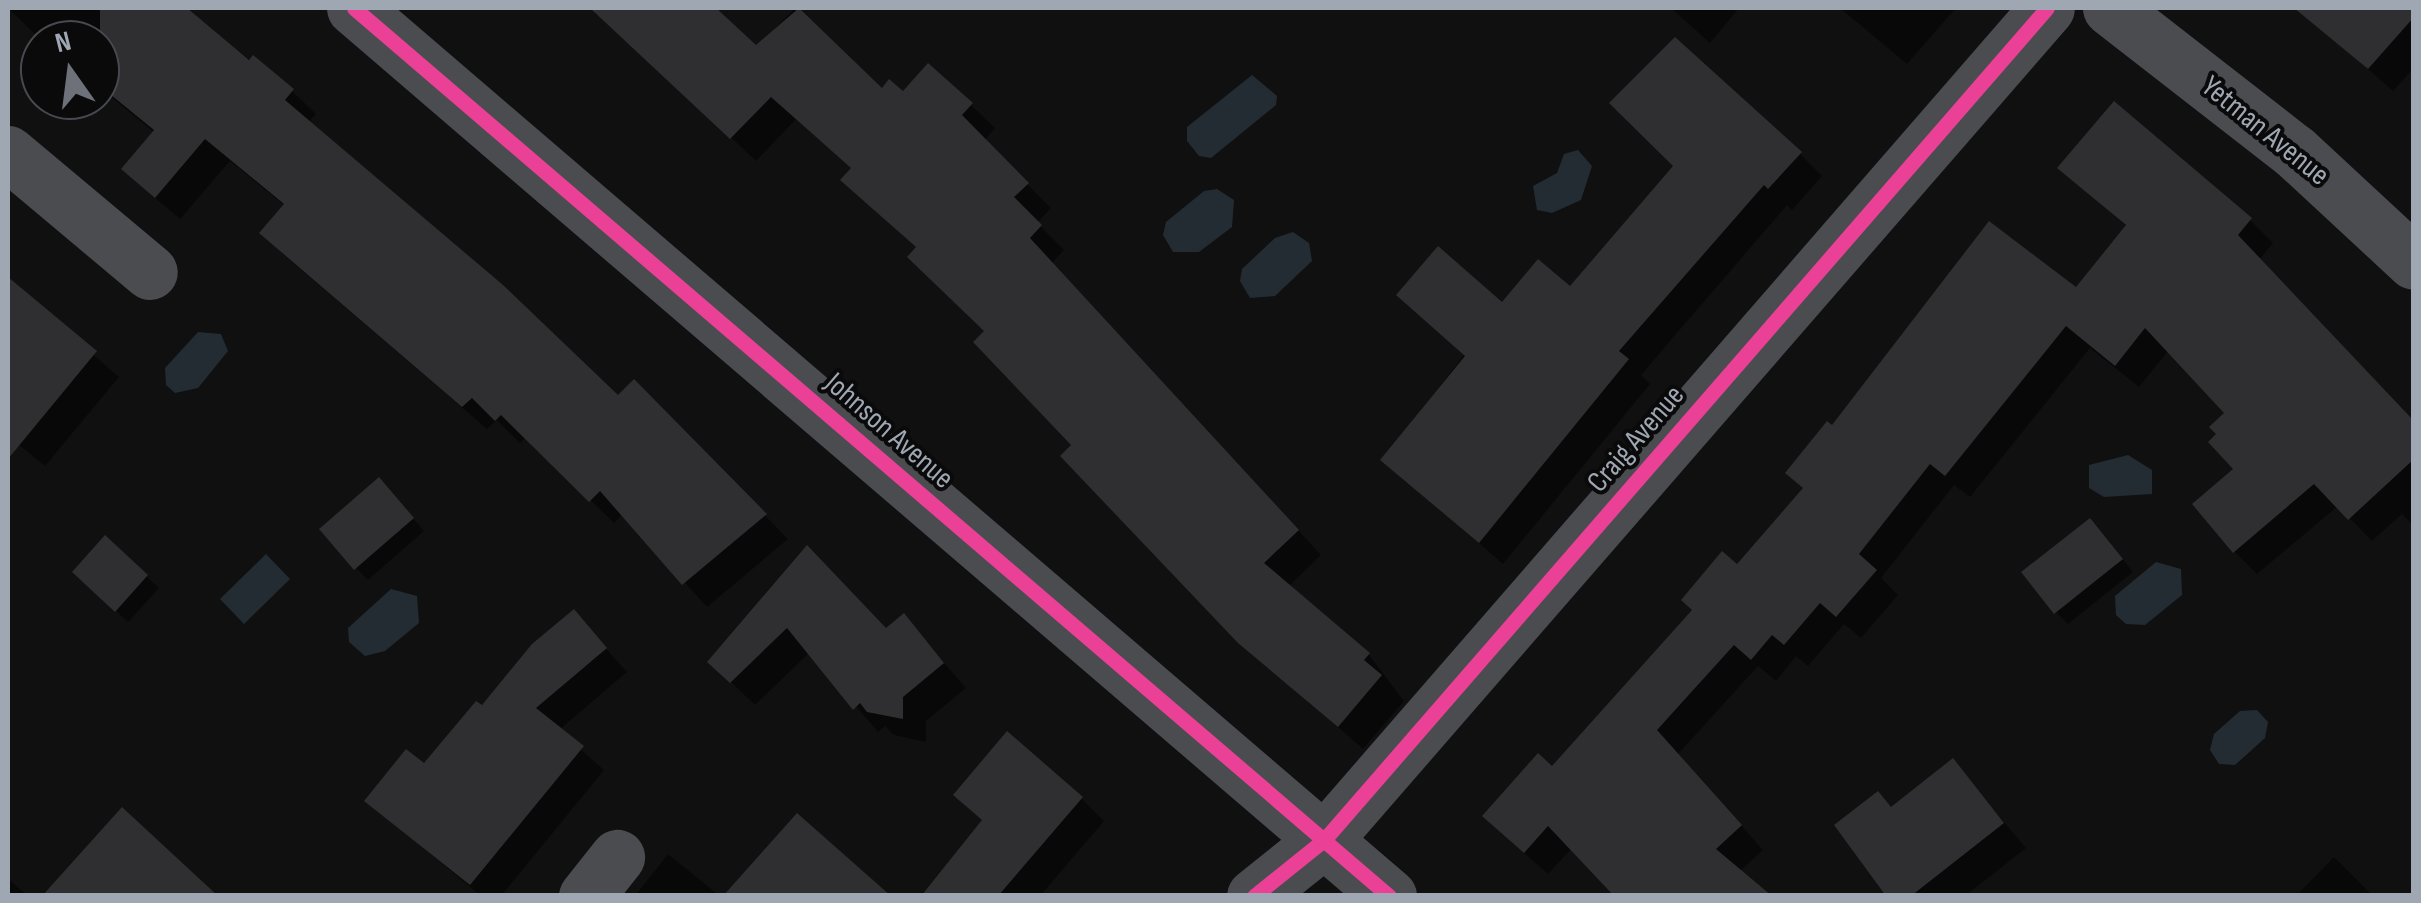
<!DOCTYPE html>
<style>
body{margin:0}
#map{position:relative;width:2421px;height:903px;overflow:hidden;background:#101010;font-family:"Sofia Sans Condensed",sans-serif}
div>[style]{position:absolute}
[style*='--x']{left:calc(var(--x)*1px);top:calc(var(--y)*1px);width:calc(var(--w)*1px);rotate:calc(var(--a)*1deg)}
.water>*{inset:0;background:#232c32}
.shadow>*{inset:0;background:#0007}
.building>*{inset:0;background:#2f2f31}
.minor>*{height:55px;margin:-27.5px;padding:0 27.5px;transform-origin:27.5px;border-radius:27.5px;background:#4a4c50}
.tertiary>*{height:55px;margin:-27.5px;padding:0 27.5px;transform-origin:27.5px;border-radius:27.5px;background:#4a4c50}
.cycleway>*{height:15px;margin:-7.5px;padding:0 7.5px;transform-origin:7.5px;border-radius:7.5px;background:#ea4096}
span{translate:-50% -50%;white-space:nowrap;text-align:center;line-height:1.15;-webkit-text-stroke:8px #0a0a0b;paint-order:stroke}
.street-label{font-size:30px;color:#9fa7b3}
.frame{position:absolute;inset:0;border:10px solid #9fa7b3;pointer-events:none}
.north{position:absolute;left:20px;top:20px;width:100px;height:100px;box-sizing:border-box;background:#0a0a0b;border:2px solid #46494e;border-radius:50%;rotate:346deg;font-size:28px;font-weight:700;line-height:40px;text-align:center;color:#9fa7b3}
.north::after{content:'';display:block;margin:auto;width:35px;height:45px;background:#6d727a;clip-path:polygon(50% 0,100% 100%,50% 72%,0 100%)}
</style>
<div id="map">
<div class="water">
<i style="clip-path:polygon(1252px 75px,1277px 96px,1276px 105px,1211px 158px,1199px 156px,1187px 141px,1187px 127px)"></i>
<i style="clip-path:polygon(1578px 150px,1592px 166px,1581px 200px,1552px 213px,1537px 210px,1533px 186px,1557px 173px,1564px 154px)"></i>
<i style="clip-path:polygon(1217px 189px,1234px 200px,1232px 227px,1199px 252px,1173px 252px,1163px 235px,1166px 222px,1204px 191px)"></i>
<i style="clip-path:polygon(1293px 232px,1309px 243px,1312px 261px,1275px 296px,1250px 298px,1240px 281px,1242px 269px,1275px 238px)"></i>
<i style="clip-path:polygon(198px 332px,221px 334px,228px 351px,198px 388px,175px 393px,166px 385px,165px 368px)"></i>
<i style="clip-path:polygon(2128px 455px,2152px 470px,2152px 494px,2104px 497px,2089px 488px,2089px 465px)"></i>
<i style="clip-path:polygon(266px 554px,290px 579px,244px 624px,220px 599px)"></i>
<i style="clip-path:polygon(2156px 562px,2181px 569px,2182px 595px,2145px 625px,2126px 624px,2116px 615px,2115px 596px)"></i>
<i style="clip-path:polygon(391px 589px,417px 596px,419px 623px,385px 651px,365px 656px,349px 642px,348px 628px)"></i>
<i style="clip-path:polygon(2257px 710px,2268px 722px,2265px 738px,2235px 765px,2219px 764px,2210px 750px,2214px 734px,2240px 711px)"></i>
</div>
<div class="shadow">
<i style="clip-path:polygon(8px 8px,169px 8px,190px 25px,195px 18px,292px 91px,316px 114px,308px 123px,618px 398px,634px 382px,788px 539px,707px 607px,623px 514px,614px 523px,526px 437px,520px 443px,497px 420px,487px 429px,285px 256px,262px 233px,285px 206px,230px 161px,180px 219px,148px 192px,124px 169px,155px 133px,100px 88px,100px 40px,41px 40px)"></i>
<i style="clip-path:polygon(595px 8px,712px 8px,756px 48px,795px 8px,882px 91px,971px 105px,995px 128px,984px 141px,1051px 208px,1037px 223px,1064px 250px,1052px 263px,1321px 555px,1288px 587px,1369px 655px,1404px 701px,1363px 749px,1240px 641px,918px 249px,867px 203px,853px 169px,796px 119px,756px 161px)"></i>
<i style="clip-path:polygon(1671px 8px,1739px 8px,1710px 43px)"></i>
<i style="clip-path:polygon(1840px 8px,1956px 8px,1907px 64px)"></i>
<i style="clip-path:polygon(2318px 8px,2414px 8px,2414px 68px,2393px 91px,2312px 20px)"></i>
<i style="clip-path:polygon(1800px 154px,1822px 176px,1792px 210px,1787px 205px,1641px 375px,1650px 384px,1503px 564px,1383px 460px,1502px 306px,1571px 289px)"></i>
<i style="clip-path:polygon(2061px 168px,2250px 220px,2273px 243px,2259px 260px,2414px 424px,2414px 526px,2402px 514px,2372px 541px,2338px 506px,2257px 574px,2234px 551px,2236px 469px,2219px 435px,2228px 413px,2169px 350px,2139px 387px,2090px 348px,1970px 497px,1954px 485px,1881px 578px,1898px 595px,1861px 638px,1844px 624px,1808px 666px,1796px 656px,1776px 681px,1758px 666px,1678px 754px,1763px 850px,1739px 872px,1572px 848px,1548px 874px,1508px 839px,1552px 770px,1804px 489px,1788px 473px,1832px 428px,2076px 290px,2128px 228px)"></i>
<i style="clip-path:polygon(8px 281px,119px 377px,45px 466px,8px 436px)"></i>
<i style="clip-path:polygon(391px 493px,424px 531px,368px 580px,356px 568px)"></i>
<i style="clip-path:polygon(2102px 533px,2133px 572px,2068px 624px,2056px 612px)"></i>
<i style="clip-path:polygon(106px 539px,159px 588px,128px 622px,87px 584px)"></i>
<i style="clip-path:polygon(831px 572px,887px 631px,904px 617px,966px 688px,926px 721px,926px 742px,894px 735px,885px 726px,878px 732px,810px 652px,755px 705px,710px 662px)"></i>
<i style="clip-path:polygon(574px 613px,627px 672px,559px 730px,604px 770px,501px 896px,481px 896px,367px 801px,424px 766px)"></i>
<i style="clip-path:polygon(1952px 761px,2026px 848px,1965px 896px,1890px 896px,1892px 809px)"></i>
<i style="clip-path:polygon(956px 795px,1081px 798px,1104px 821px,1040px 896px,920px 896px,984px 822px)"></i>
<i style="clip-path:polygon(668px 854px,720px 896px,635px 896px)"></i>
<i style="clip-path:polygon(2334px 857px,2373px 896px,2296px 896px)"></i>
<i style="clip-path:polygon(8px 879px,28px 896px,8px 896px)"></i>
</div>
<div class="building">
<i style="clip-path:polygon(100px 8px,187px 8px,249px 60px,253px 55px,294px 89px,285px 100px,503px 285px,618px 395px,634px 379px,767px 514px,682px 585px,600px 491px,589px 502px,501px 415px,495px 421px,472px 398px,462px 407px,259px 233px,284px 204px,205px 139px,155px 198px,121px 169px,154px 130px,100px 86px)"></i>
<i style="clip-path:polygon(590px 8px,716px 8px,756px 45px,799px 8px,882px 88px,889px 79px,903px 91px,928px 63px,973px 103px,962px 115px,1029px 183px,1014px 197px,1042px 225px,1030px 238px,1299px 530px,1264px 563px,1370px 653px,1364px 660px,1382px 675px,1338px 727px,1238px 643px,1060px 456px,1071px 445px,973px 342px,984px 331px,907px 257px,916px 247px,840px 180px,851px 168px,771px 97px,730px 139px)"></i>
<i style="clip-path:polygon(2294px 8px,2414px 8px,2414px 17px,2368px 69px)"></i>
<i style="clip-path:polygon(1675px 37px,1802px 152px,1768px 189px,1764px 185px,1619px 351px,1629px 359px,1479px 543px,1380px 460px,1465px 356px,1396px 295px,1438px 246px,1502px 302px,1538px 259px,1570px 286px,1673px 166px,1609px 103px)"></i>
<i style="clip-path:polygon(2114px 101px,2252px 218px,2238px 235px,2414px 421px,2414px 459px,2348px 520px,2314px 484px,2233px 553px,2192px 504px,2233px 469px,2208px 442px,2216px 434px,2209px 427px,2224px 413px,2145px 328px,2115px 366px,2066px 326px,1945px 476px,1930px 464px,1859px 554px,1877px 570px,1836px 617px,1820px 603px,1784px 645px,1772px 635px,1751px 660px,1734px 645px,1657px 730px,1742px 825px,1716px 849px,1772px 896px,1614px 896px,1548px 826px,1524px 853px,1482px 816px,1538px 753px,1552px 766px,1692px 610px,1681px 600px,1722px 551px,1737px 564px,1803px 488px,1785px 473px,1827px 421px,1832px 425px,1989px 221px,2076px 287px,2126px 225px,2057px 168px)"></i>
<i style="clip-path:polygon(8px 277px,97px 351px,8px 459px)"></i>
<i style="clip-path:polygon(379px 477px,414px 518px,354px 570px,319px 529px)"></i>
<i style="clip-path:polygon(2090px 518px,2123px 559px,2054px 614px,2021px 572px)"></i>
<i style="clip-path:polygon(105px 535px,148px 575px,115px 612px,72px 572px)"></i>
<i style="clip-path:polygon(807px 545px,886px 628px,904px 613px,944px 663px,903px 697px,903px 719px,867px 712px,860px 703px,853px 710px,787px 628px,730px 683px,707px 662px)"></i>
<i style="clip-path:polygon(574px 609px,607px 648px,536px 708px,584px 746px,470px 885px,364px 801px,406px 749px,424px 763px,476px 701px,482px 705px,532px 644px)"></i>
<i style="clip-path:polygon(1007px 731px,1083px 797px,998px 896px,921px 896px,982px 820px,953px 795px)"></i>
<i style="clip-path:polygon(1953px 758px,2004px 823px,1911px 896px,1886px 896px,1834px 825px,1878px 791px,1891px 807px)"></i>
<i style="clip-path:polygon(122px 807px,218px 896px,42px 896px)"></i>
<i style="clip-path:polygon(797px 813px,891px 896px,723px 896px)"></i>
</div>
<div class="minor">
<i style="--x:354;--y:8;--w:1364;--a:40.63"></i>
<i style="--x:8;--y:153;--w:185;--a:40"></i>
<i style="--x:586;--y:896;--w:50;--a:-51.5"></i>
<i style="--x:1254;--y:896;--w:90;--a:-38.7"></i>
<i style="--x:1324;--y:840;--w:1102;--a:-49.01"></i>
</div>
<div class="tertiary">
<i style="--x:2110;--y:8;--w:233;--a:37.9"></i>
<i style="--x:2294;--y:151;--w:163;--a:42.8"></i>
</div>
<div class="cycleway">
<i style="--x:354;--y:8;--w:1364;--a:40.63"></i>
<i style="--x:1254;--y:896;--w:90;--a:-38.7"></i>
<i style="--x:1324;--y:840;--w:1102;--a:-49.01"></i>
</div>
<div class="street-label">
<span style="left:2265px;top:131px;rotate:39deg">Yetman Avenue</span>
<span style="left:889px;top:431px;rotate:41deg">Johnson Avenue</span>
<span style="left:1636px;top:439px;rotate:-49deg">Craig Avenue</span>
</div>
<div class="frame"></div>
<div class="north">N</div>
</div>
